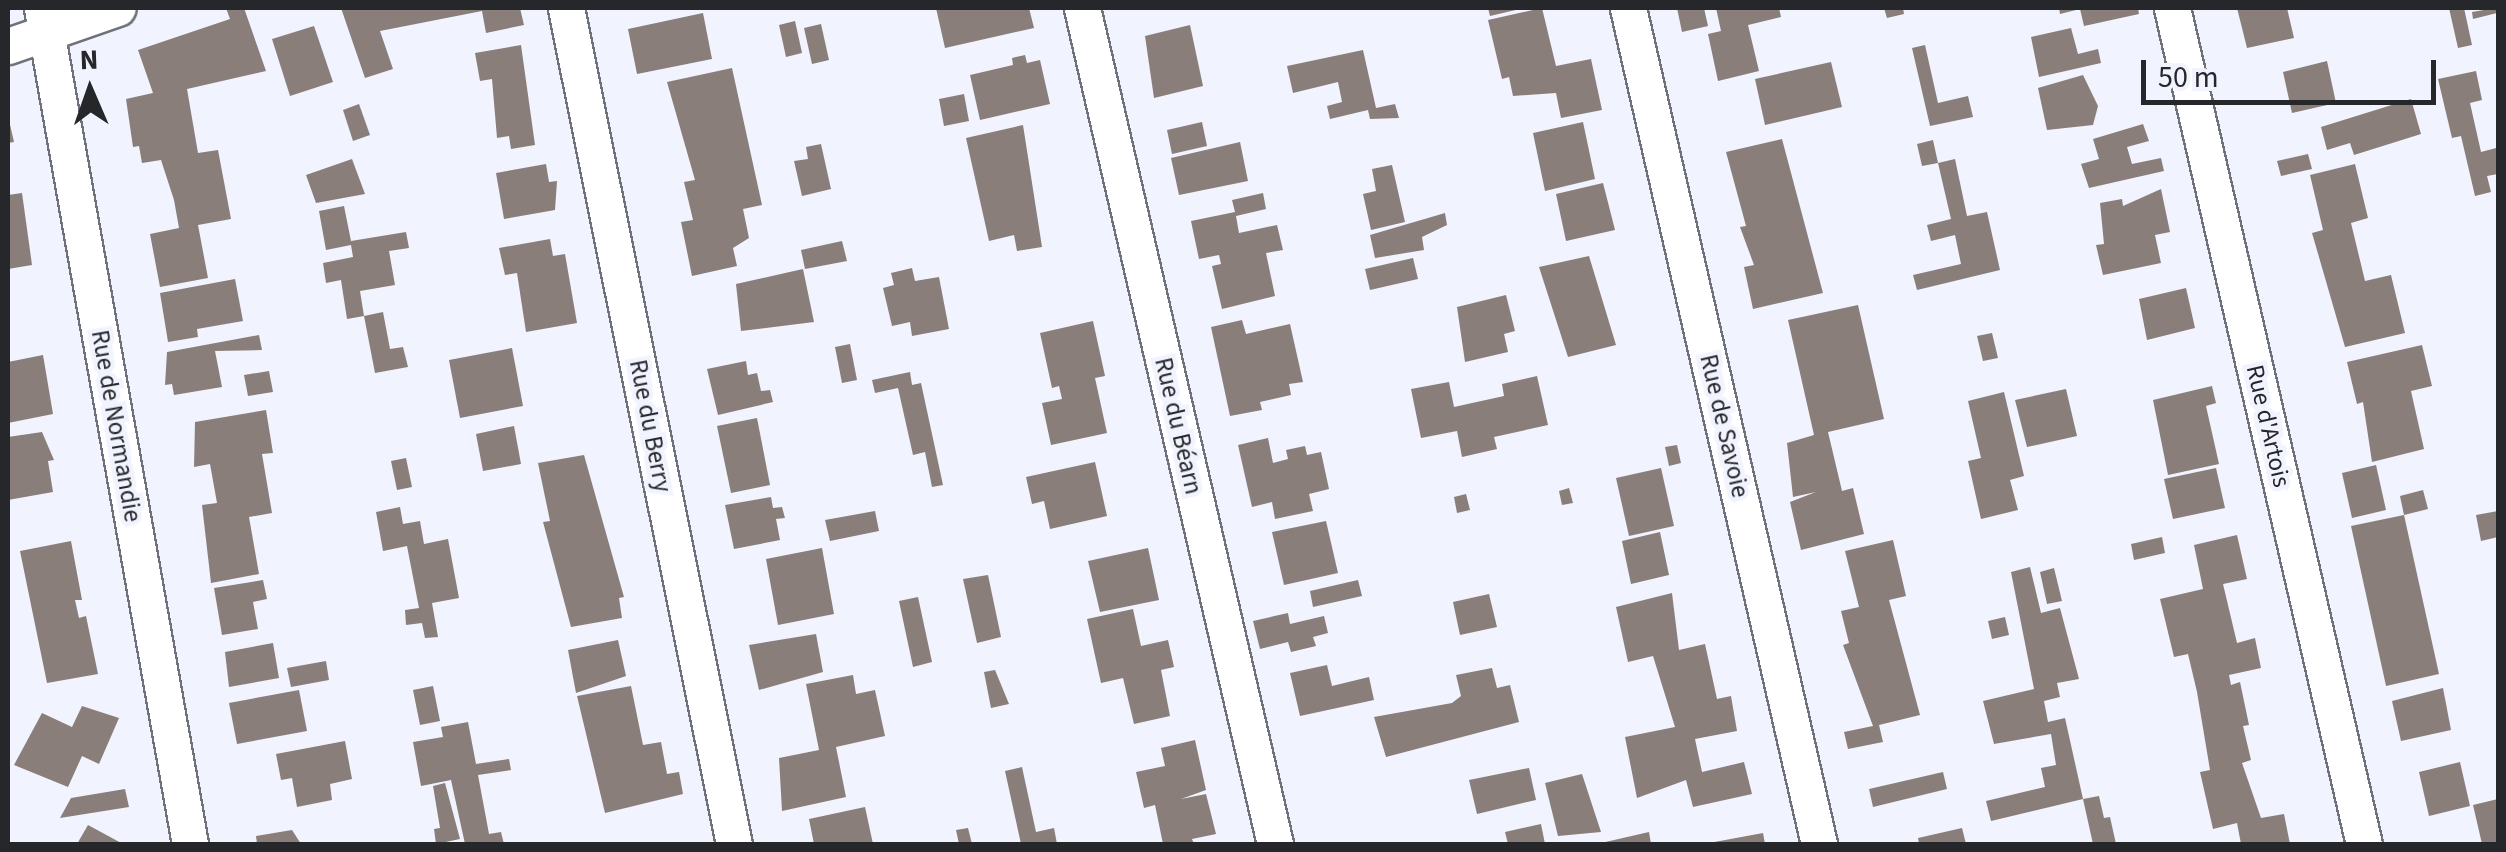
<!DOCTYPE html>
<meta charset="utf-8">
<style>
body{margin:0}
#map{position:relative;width:2506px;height:852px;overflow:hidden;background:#f1f3fe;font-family:"Source Sans 3",sans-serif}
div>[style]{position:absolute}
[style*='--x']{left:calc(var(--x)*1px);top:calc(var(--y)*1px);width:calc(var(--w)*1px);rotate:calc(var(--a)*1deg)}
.building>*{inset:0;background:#897e7a}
.roads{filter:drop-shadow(2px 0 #6f727b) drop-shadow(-2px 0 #6f727b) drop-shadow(0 2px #6f727b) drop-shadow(0 -2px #6f727b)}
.street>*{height:35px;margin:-17.5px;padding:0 17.5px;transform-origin:17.5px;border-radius:17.5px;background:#fff}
span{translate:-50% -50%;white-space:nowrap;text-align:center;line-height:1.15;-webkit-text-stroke:9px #f1f3fe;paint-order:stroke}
.street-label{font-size:25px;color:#26272b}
.frame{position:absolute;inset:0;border:10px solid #26272b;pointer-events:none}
.north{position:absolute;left:40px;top:40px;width:100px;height:100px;-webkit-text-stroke:8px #f1f3fe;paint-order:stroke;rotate:358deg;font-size:28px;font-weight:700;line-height:40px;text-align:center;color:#26272b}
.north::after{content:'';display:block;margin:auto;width:35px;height:45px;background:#26272b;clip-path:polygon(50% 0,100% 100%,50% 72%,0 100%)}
.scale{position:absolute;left:2141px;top:60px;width:295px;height:45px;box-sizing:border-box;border:5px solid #26272b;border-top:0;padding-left:12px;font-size:30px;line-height:35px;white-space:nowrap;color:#26272b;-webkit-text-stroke:8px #f1f3fe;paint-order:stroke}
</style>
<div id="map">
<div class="building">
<i style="clip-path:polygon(226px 8px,244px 8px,266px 71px,187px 89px,198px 153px,218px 150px,231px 219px,198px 225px,208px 278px,160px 287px,150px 234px,179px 228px,174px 200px,161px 160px,142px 163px,139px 146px,133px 147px,126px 99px,153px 93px,138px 50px,230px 19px)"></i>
<i style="clip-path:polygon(341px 8px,520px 8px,524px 25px,486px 33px,482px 11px,380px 31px,393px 69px,365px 78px)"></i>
<i style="clip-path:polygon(936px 8px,1029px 8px,1034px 28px,945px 48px)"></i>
<i style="clip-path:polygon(1488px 8px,1520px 8px,1520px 9px,1490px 16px)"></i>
<i style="clip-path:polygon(1542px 8px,1556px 66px,1591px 59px,1602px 110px,1561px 118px,1556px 93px,1513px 96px,1509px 77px,1502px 79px,1488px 20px)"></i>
<i style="clip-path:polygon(1677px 8px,1704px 8px,1708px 26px,1682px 32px)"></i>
<i style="clip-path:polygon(1716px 8px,1779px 8px,1781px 17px,1748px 25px,1759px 71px,1718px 81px,1708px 34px,1721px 31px)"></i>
<i style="clip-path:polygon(1884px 8px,1903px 8px,1904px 14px,1887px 18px)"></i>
<i style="clip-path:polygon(2059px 8px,2138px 8px,2139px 14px,2084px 26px,2080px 9px,2060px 14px)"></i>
<i style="clip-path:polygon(2237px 8px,2287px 8px,2294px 38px,2247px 48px)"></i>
<i style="clip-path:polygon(2449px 8px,2464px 8px,2472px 45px,2458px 48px)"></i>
<i style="clip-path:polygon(2496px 8px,2497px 13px,2473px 19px,2472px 12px)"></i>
<i style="clip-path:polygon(703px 13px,712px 59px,637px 74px,628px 29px)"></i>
<i style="clip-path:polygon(795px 21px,802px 53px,786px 57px,779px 25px)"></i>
<i style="clip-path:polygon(821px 24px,829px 60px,812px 64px,804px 28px)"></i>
<i style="clip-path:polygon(1190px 25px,1203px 86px,1154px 98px,1145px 36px)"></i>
<i style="clip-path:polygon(314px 26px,333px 82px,290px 96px,272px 39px)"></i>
<i style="clip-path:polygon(2071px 28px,2078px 54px,2098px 49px,2101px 63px,2039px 77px,2031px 37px)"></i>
<i style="clip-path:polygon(521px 45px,535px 145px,511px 149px,509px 136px,497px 138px,492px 79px,480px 81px,475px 53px)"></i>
<i style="clip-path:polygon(1925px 45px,1938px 103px,1968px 96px,1973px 117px,1930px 126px,1912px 48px)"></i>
<i style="clip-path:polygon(1363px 50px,1376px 108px,1395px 104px,1399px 118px,1370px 119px,1368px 110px,1330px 119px,1327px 106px,1342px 102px,1338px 82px,1293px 93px,1287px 66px)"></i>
<i style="clip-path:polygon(1025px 55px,1027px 63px,1040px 60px,1050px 104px,980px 120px,970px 75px,1013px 65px,1012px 58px)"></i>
<i style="clip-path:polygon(2327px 61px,2336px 103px,2292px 113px,2283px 72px)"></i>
<i style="clip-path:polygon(1831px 62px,1842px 107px,1765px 125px,1755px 79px)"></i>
<i style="clip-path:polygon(732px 68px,762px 205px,743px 209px,749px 238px,733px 248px,737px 266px,692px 276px,681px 222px,693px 220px,684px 182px,695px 180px,667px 82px)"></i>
<i style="clip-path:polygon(2476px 71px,2482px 100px,2470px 103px,2481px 152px,2496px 148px,2498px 174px,2487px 176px,2491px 192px,2475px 196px,2461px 136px,2452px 138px,2438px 79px)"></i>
<i style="clip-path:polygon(2083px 75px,2098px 106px,2093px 125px,2047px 130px,2038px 88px)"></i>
<i style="clip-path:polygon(964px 94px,969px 121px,944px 126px,939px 99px)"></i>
<i style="clip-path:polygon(2411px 99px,2421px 134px,2354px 155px,2350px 143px,2327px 150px,2321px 127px)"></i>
<i style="clip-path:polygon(359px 104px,370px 135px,353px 141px,343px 110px)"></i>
<i style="clip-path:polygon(8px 116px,14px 142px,8px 143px)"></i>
<i style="clip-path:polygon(1202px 122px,1207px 146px,1172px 154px,1167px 130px)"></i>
<i style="clip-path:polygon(1583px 122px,1595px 179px,1545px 191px,1533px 133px)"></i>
<i style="clip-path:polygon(2143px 124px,2149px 141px,2127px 147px,2132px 164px,2161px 158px,2164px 171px,2089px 188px,2081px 164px,2099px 159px,2093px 139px)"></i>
<i style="clip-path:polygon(1023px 125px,1042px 247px,1017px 251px,1014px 235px,989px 241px,966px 138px)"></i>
<i style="clip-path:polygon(1782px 139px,1823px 293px,1753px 309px,1744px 267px,1754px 265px,1740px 227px,1746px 226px,1726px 152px)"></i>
<i style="clip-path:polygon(1933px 140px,1938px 163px,1922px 166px,1917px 144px)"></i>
<i style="clip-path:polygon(1240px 142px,1248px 181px,1179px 195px,1171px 158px)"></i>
<i style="clip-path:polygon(821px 144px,831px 189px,802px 196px,794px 161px,808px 159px,806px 147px)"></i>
<i style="clip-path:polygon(2308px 154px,2312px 169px,2281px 176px,2277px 161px)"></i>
<i style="clip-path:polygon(352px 159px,365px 194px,316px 203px,306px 175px)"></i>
<i style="clip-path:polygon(1955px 159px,1967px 216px,1987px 212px,2000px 270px,1917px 290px,1913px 275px,1961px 264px,1955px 235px,1931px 241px,1927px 225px,1951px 219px,1938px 163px)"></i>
<i style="clip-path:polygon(546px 164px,549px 182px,557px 181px,555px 210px,504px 219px,496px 173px)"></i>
<i style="clip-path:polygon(2355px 164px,2368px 218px,2351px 223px,2365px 281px,2391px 275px,2405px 333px,2345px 347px,2312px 233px,2323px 230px,2310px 175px)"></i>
<i style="clip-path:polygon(1392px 165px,1405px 222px,1371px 230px,1363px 194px,1376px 191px,1372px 169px)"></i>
<i style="clip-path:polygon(1603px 183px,1615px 230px,1566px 241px,1556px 194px)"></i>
<i style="clip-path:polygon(2161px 189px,2170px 232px,2155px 235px,2161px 263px,2103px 275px,2096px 245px,2104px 244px,2100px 203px,2122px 199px,2123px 206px)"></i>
<i style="clip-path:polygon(22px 193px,32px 265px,8px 269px,8px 195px)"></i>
<i style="clip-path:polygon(1263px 193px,1266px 209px,1236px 216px,1239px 233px,1277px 225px,1283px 250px,1266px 253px,1275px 296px,1222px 309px,1212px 266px,1221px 264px,1219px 255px,1199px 259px,1191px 221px,1235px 212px,1232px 200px)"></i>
<i style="clip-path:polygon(344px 206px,351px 241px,406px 232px,409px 248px,389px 251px,395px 285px,360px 291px,364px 316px,347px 319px,341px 280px,326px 283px,323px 263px,353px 257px,351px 245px,326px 250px,319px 211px)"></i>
<i style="clip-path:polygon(1445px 213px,1447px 225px,1422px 237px,1424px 250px,1375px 258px,1370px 235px)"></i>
<i style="clip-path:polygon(550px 239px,553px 256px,565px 254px,577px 323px,526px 332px,517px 273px,505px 275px,499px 248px)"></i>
<i style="clip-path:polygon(842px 241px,847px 261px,805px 269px,801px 250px)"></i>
<i style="clip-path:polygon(1589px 256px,1616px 345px,1568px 357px,1539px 267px)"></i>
<i style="clip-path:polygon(1413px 258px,1418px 279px,1370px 290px,1365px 269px)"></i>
<i style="clip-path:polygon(912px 268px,915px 281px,939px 277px,949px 329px,912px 336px,910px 322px,892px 326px,883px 288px,894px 285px,891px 273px)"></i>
<i style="clip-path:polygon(803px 269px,814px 322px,741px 331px,736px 284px)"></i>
<i style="clip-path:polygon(235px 279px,243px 321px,197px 329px,198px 337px,168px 342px,160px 293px)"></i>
<i style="clip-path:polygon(2186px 288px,2195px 328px,2147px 340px,2139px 299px)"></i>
<i style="clip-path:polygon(1506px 295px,1515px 331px,1504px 334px,1508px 352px,1465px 362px,1457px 307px)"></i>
<i style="clip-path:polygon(1858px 305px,1884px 419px,1828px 432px,1842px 491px,1853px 488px,1864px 534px,1801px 550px,1790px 502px,1816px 492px,1793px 497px,1787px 443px,1814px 435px,1788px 320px)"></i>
<i style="clip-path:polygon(383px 312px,390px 349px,403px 347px,408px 367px,375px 373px,364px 316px)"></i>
<i style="clip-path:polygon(1242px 320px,1246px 334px,1290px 324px,1303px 382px,1289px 384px,1291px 395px,1260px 402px,1262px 410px,1230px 416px,1211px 327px)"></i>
<i style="clip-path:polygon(1093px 321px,1105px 376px,1095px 378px,1107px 433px,1051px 445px,1042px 403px,1062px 399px,1059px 386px,1052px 388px,1040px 333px)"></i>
<i style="clip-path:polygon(1992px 333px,1998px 358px,1983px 361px,1977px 336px)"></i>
<i style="clip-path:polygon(259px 335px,262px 350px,215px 351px,222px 387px,174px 395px,172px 384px,165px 385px,167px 352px)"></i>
<i style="clip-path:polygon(850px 344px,857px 380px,842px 383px,835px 347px)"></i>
<i style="clip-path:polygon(2422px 345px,2432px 386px,2411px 391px,2424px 449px,2372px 462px,2363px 402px,2357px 404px,2347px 362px)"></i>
<i style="clip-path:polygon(512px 348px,523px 406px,460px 418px,449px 360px)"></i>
<i style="clip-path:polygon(43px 355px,53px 414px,8px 423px,8px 362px)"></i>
<i style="clip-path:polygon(746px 361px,748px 375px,757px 373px,761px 391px,770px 390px,773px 402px,718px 415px,707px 369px)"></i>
<i style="clip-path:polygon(269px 371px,273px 392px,248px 396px,244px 375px)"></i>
<i style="clip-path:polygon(910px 372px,912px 385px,921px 383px,943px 485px,932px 487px,925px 452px,913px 455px,898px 388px,875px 393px,872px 380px)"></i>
<i style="clip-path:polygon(1537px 376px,1548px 425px,1494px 437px,1497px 449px,1462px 457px,1457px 431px,1421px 438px,1411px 389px,1449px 382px,1454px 407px,1504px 396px,1502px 384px)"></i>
<i style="clip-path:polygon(2212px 386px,2216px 403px,2206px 406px,2219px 464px,2168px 475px,2153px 400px)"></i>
<i style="clip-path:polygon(2066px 389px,2077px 436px,2027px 447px,2015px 400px)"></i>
<i style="clip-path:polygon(2004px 392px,2024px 476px,2010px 480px,2018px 510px,1981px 519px,1968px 461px,1981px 458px,1968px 401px)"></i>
<i style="clip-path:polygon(266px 410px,273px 453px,262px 454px,272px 513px,249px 517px,259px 574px,211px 583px,202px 505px,217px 503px,210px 464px,194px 467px,195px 422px)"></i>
<i style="clip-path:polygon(757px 418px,770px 485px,731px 493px,717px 426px)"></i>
<i style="clip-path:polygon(514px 426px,521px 464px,483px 471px,476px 434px)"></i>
<i style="clip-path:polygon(42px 432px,54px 460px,48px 461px,53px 492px,8px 500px,8px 437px)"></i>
<i style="clip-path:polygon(1268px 438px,1273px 463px,1288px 459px,1286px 450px,1305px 446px,1307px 455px,1321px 452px,1329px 489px,1309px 494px,1313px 511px,1275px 519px,1272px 502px,1252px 507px,1238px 445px)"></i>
<i style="clip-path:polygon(1677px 445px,1681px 463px,1669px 466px,1665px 447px)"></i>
<i style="clip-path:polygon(584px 455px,624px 597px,619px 598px,622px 618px,571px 627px,543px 522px,550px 521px,538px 463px)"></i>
<i style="clip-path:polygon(406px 458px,412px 487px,397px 490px,391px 461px)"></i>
<i style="clip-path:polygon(1095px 462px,1107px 516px,1050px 529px,1044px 501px,1032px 504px,1026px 477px)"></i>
<i style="clip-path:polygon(2376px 465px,2386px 510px,2352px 518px,2342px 473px)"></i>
<i style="clip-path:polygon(1661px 468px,1674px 526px,1629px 536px,1616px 478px)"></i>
<i style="clip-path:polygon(2216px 468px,2225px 508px,2173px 519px,2164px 479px)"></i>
<i style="clip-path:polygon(1569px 488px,1573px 503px,1562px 505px,1559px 491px)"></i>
<i style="clip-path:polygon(2423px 490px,2428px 509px,2404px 515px,2400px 496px)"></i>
<i style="clip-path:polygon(1466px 494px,1470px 510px,1457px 513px,1454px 497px)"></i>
<i style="clip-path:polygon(771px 497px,773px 508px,782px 507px,785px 518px,776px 519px,780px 540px,734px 549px,725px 505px)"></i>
<i style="clip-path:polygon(400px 507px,403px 524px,420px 521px,424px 544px,448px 539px,459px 598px,432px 603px,438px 637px,425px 638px,422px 623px,406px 625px,405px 610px,419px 608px,407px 546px,383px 551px,376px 512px)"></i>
<i style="clip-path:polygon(875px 511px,879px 531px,830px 541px,825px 520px)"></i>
<i style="clip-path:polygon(2498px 511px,2498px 537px,2481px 541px,2476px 515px)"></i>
<i style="clip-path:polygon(2404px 515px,2439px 674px,2386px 686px,2351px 526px)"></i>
<i style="clip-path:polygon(1326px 521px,1338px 573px,1284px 585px,1272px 532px)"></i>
<i style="clip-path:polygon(1660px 532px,1669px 575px,1631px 584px,1622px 541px)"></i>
<i style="clip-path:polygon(2237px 535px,2247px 579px,2223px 584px,2237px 643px,2255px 638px,2261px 668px,2229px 675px,2231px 685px,2240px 682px,2249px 725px,2243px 726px,2251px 760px,2242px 763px,2261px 818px,2284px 814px,2290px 844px,2241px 844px,2237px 823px,2213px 829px,2200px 772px,2210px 770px,2197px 692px,2188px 654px,2174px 657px,2160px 599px,2203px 589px,2194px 545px)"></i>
<i style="clip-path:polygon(2162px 537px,2165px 553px,2134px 560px,2131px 544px)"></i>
<i style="clip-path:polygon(1893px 540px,1906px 596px,1889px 600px,1920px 715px,1879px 725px,1883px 742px,1848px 749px,1844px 732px,1873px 726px,1843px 645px,1849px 643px,1841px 611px,1859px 607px,1845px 551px)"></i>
<i style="clip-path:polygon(71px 541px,82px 600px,75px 600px,79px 618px,86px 616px,98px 674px,47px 683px,20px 551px)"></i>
<i style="clip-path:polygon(822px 548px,834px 614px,778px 625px,766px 559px)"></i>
<i style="clip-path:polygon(1148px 548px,1159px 600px,1100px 612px,1088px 561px)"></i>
<i style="clip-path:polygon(2030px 567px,2041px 613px,2060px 608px,2079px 679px,2057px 683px,2060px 697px,2044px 701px,2048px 722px,2065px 718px,2083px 799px,1991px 821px,1986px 801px,2045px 787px,2041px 768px,2056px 765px,2051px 734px,1994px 744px,1983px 701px,2034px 689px,2011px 572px)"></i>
<i style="clip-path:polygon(2054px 568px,2062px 601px,2047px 604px,2040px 572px)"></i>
<i style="clip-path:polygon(988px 575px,1001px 637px,977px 643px,963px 579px)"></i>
<i style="clip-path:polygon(263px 580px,267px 599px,253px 602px,258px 629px,222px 635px,214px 588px)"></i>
<i style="clip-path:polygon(1358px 580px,1362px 596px,1313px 607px,1310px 591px)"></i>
<i style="clip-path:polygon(1672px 593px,1679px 650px,1705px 644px,1717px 699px,1731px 696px,1737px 731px,1695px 739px,1702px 772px,1744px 762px,1752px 794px,1693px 807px,1686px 780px,1637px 798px,1625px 737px,1675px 727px,1653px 656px,1628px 662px,1616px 607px)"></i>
<i style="clip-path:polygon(1489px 594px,1497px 627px,1460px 635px,1453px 602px)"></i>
<i style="clip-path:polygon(918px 597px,932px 662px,913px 667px,899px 601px)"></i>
<i style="clip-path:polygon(1133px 609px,1141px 646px,1168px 640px,1174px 667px,1161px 670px,1170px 716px,1134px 724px,1123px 678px,1101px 683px,1087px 619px)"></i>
<i style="clip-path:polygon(1288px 613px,1290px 624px,1324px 616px,1328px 633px,1313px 637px,1316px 646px,1291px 652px,1288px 642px,1260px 649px,1253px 621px)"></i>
<i style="clip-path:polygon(2005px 617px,2009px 635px,1992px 639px,1988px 621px)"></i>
<i style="clip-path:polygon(816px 634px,823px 672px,759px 690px,749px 645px)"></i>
<i style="clip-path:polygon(618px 640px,626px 676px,576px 693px,568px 650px)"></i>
<i style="clip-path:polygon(273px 643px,279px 678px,229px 687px,225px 652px)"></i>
<i style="clip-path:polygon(326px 661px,329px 680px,291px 687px,287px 668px)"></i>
<i style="clip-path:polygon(1327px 665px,1332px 686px,1369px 677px,1374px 700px,1300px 716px,1290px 673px)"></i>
<i style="clip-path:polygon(1492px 668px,1497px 688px,1510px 685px,1519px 722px,1386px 757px,1374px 717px,1452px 703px,1461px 696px,1456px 675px)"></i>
<i style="clip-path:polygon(995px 670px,1009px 704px,991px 708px,984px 672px)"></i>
<i style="clip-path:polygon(853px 675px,856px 694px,875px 690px,885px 736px,836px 747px,846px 797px,782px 811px,779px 758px,819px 750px,806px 684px)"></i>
<i style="clip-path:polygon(433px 686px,440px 721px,420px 725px,413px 690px)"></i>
<i style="clip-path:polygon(631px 686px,643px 745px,661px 742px,667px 774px,679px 772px,683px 794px,605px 813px,577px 696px)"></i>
<i style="clip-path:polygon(2443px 688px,2451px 730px,2401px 741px,2392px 701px)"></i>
<i style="clip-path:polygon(299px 690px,307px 731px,237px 744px,229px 703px)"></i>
<i style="clip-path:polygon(82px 706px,119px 718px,99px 764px,82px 756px,68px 787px,14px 765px,42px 713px,72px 727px)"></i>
<i style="clip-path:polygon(468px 722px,476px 764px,509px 759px,511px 770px,478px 775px,489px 834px,501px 832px,504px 844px,465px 844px,451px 780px,421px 786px,413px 742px,443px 737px,441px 727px)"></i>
<i style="clip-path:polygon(1195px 740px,1206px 790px,1181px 799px,1206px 794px,1216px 834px,1192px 839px,1194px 844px,1163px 844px,1155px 805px,1144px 808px,1136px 772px,1165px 766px,1161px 748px)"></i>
<i style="clip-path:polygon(345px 741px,352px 779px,330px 784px,332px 800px,297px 807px,292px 778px,281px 780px,276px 754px)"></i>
<i style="clip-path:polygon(2460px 762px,2470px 806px,2429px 816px,2419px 772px)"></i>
<i style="clip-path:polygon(1022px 767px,1036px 832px,1054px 828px,1057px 844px,1021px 844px,1005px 771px)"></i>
<i style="clip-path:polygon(1529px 768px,1536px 800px,1477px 814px,1469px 780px)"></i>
<i style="clip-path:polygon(1943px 772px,1947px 789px,1873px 807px,1869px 789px)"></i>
<i style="clip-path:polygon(1582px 774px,1601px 832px,1558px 836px,1545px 783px)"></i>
<i style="clip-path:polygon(445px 783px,460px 839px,436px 844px,434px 829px,440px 828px,433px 786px)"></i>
<i style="clip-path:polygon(125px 789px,129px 807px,60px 818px,71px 798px)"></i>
<i style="clip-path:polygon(2099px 796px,2104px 818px,2110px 817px,2116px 844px,2093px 844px,2083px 799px)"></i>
<i style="clip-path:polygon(2498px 799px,2498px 844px,2482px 844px,2473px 805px)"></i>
<i style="clip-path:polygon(865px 807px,873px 844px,814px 844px,809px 819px)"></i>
<i style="clip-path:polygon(1541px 824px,1545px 844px,1508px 844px,1505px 832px)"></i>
<i style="clip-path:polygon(88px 825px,123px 844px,77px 844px)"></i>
<i style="clip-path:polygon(968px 828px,972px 844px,959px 844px,956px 830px)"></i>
<i style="clip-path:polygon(1962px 828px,1966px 844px,1919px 844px,1918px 838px)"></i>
<i style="clip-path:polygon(292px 830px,301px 844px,257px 844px,256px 836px)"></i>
<i style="clip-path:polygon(1649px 832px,1651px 844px,1601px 844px,1601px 843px)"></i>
<i style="clip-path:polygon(1763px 833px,1765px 844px,1709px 844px,1709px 843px)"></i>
</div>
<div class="roads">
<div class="street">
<i style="--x:42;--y:8;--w:849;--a:79.96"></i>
<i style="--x:566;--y:8;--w:853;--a:78.64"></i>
<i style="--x:1082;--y:8;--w:858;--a:77"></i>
<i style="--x:1628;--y:8;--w:858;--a:77.13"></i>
<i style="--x:2172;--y:8;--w:858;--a:77.07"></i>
<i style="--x:8;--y:46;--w:116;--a:-19.1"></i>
</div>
</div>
<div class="street-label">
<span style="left:116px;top:426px;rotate:80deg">Rue de Normandie</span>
<span style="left:650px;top:426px;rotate:79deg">Rue du Berry</span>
<span style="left:1178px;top:426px;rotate:77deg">Rue du Béarn</span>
<span style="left:1724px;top:426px;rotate:77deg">Rue de Savoie</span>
<span style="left:2268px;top:426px;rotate:77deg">Rue d'Artois</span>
</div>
<div class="frame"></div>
<div class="north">N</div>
<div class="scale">50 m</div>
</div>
